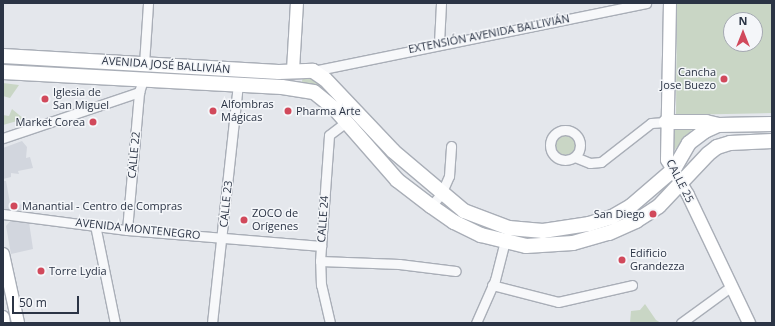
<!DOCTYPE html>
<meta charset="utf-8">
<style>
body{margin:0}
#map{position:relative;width:775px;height:326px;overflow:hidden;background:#e4e7ec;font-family:"Open Sans",sans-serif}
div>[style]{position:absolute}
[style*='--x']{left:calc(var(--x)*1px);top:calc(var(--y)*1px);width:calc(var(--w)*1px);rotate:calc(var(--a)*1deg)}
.built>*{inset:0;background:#d2d6de}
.green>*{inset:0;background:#c9d6c5}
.round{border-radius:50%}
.roads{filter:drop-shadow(1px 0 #a9aeb7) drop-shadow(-1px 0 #a9aeb7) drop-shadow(0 1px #a9aeb7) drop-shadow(0 -1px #a9aeb7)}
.street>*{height:9px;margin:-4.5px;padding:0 4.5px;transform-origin:4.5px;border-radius:4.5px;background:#f7f8fa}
.street>.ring{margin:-4.5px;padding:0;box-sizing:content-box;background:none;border:9px solid #f7f8fa;border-radius:50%}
.secondary>*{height:12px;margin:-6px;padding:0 6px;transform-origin:6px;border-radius:6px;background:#fff}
.primary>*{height:14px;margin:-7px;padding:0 7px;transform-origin:7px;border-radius:7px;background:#fff}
.dots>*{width:11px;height:11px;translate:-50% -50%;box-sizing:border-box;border:2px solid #f4f6f9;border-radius:50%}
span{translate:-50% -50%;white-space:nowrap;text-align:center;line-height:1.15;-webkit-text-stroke:3px #f4f6f9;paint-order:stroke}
.street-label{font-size:11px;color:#2b3445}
.poi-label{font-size:11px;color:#2b3445}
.right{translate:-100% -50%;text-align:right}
.left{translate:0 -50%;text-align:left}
.frame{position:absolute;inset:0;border:4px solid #2b3445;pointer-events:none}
.north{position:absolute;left:723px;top:12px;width:40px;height:40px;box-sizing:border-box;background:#f4f6f9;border:1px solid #a4a8b1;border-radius:50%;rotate:0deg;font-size:11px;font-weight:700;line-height:16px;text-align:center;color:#2b3445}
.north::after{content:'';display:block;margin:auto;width:14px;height:18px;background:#d1495b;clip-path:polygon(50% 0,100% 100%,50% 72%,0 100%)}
.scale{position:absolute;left:12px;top:296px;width:67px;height:18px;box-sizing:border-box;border:2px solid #2b3445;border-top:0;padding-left:5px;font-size:12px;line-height:14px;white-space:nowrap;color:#2b3445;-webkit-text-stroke:3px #f4f6f9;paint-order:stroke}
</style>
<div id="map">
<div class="built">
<i style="clip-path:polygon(22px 141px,27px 147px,26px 158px,30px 157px,33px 168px,18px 171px,19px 174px,11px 173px,11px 177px,3px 179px,3px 148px)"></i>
<i style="clip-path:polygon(3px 181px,6px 181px,10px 203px,17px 205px,37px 202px,39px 212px,3px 209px)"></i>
<i style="clip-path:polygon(12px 219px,29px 222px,33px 249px,11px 254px,6px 226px)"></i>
</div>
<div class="green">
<i style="clip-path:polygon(evenodd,677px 3px,772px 3px,772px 113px,676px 115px,677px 3px,731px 20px,755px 20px,755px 44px,731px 44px,731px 20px)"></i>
<i style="clip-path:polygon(19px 64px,124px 70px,124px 71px,19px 66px)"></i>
<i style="clip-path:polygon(303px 77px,313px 78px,326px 89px,324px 91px,301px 85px)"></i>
<i style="clip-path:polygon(3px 83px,19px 85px,10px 98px,3px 96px)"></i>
<i style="clip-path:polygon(12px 109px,24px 119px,3px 125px,3px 115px,9px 116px)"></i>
<i style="clip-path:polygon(672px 127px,694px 127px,672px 153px)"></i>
<i class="round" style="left:554px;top:134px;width:22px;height:22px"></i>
<i style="clip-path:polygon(645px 304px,656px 320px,661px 323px,630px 323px,631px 311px,640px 310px)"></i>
</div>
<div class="roads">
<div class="street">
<i style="--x:439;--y:43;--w:40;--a:-87.1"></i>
<i style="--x:144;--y:64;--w:61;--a:-86.2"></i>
<i style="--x:313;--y:71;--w:340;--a:-11.5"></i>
<i class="ring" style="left:550px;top:130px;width:21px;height:21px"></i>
<i style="--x:3;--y:138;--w:144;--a:-18.7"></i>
<i style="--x:575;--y:157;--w:16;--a:22"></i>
<i style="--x:590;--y:163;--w:11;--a:-5"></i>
<i style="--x:601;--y:162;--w:63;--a:-38"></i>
<i style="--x:651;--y:123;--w:15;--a:-4"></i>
<i style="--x:431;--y:206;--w:16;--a:-50"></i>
<i style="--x:441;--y:194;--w:20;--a:-66"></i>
<i style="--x:449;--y:176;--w:30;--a:-86"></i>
<i style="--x:3;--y:214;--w:125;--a:7.4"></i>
<i style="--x:127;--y:230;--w:195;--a:4.7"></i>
<i style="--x:95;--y:225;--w:100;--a:78.5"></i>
<i style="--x:127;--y:230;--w:139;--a:-85"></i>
<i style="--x:139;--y:92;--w:13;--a:-72"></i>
<i style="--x:320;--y:261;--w:79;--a:2.2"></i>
<i style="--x:399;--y:264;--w:57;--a:7"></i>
<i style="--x:492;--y:285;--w:68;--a:14.4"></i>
<i style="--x:558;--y:302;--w:76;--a:-12.9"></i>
<i style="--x:212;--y:323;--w:239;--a:-83.8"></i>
<i style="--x:330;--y:323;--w:39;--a:-103"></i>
<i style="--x:321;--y:285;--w:24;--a:-92"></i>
<i style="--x:320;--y:261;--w:126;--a:-85.9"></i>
<i style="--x:329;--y:135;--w:20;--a:-37"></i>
<i style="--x:476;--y:323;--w:47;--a:-66.2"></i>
<i style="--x:495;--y:280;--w:44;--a:-75.7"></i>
<i style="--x:681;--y:323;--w:63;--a:-36"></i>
</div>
<div class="secondary">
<i style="--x:670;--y:3;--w:157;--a:91.1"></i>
<i style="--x:667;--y:160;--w:41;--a:59"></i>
<i style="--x:688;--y:195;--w:142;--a:64.5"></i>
<i style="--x:293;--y:70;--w:67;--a:-86.6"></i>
<i style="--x:3;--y:254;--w:71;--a:77.7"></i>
<i style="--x:3;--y:317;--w:6;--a:81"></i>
</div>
<div class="primary">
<i style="--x:3;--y:56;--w:276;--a:3.3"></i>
<i style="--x:279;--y:72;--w:34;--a:-2"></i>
<i style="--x:313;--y:71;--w:14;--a:34"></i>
<i style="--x:325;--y:79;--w:99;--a:46.6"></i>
<i style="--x:393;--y:151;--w:93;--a:40.2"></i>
<i style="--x:464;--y:211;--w:48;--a:20.7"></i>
<i style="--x:509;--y:228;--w:34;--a:5"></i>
<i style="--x:543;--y:231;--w:47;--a:-8.7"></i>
<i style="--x:589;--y:224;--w:24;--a:-17"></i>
<i style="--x:612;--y:217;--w:22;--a:-30"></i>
<i style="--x:631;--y:206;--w:57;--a:-40.7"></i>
<i style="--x:674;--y:169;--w:30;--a:-60"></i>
<i style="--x:689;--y:143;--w:20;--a:-37"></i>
<i style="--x:705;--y:131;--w:14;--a:-25"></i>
<i style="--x:718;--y:125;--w:54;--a:-1.1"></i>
<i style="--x:3;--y:72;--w:279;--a:3.1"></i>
<i style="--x:282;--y:87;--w:32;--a:9"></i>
<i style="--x:314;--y:92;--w:26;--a:39"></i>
<i style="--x:334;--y:108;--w:96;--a:48.8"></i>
<i style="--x:397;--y:180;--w:43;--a:37.4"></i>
<i style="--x:431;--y:206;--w:28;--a:35"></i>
<i style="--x:454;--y:222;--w:30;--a:26"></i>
<i style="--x:481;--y:235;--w:46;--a:13.7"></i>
<i style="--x:526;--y:246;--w:47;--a:-3.7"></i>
<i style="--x:573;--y:243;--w:37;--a:-16"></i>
<i style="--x:609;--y:233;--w:30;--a:-24"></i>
<i style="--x:636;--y:221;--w:27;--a:-33"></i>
<i style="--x:659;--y:206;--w:71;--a:-46.7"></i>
<i style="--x:708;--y:154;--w:11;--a:-38"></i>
<i style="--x:717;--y:147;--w:14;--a:-17"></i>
<i style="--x:730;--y:143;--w:42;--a:-2.7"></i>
<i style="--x:666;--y:122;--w:40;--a:0"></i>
<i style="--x:706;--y:122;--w:12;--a:14"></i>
</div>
</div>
<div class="dots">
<i style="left:724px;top:79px;background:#d1495b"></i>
<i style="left:45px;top:99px;background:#d1495b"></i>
<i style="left:213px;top:111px;background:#d1495b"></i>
<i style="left:288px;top:111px;background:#d1495b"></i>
<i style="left:93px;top:122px;background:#d1495b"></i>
<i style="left:14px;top:206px;background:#d1495b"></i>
<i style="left:653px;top:214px;background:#d1495b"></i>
<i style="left:244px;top:220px;background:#d1495b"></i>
<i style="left:622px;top:260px;background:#d1495b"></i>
<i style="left:41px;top:271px;background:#d1495b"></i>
</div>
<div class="street-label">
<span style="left:489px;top:34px;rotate:-11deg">EXTENSIÓN AVENIDA BALLIVIÁN</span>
<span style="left:166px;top:65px;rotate:4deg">AVENIDA JOSÉ BALLIVIÁN</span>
<span style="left:134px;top:155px;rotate:-85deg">CALLE 22</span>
<span style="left:680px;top:181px;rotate:63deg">CALLE 25</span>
<span style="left:226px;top:204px;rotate:-84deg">CALLE 23</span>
<span style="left:323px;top:219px;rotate:-86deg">CALLE 24</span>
<span style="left:138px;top:229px;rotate:6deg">AVENIDA MONTENEGRO</span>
</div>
<div class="poi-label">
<span class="right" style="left:716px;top:79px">Cancha<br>Jose Buezo</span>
<span class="left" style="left:53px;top:99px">Iglesia de<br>San Miguel</span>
<span class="left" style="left:221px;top:111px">Alfombras<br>Mágicas</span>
<span class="left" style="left:296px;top:111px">Pharma Arte</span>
<span class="right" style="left:85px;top:122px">Market Corea</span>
<span class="left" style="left:22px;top:206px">Manantial - Centro de Compras</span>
<span class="left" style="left:252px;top:220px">ZOCO de<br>Orígenes</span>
<span class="right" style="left:645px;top:214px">San Diego</span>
<span class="left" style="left:630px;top:260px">Edificio<br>Grandezza</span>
<span class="left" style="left:49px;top:271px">Torre Lydia</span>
</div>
<div class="frame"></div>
<div class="north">N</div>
<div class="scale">50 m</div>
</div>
